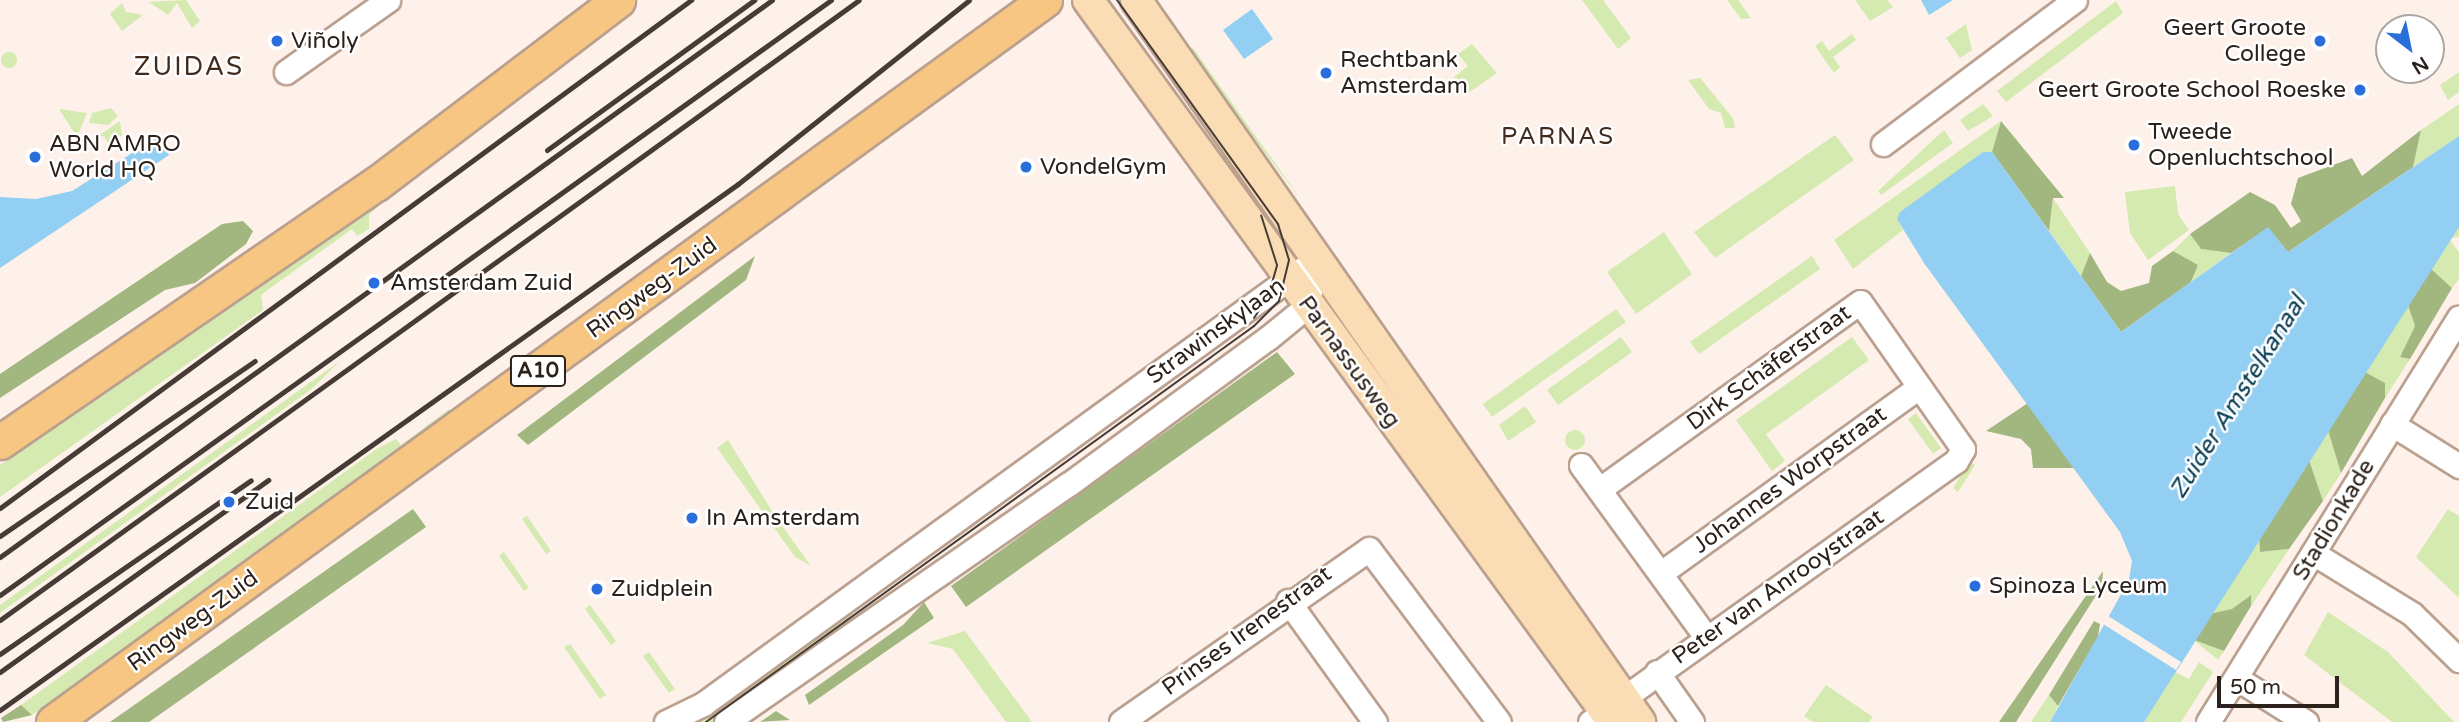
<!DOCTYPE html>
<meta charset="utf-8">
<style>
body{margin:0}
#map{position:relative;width:2459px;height:722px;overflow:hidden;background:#fdf1ea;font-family:"Varela Round",sans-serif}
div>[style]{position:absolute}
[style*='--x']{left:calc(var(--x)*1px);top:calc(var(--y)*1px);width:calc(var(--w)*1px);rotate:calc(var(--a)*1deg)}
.green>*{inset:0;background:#d4eab0}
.round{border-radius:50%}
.forest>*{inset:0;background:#a2b780}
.water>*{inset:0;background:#92cff2}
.pier>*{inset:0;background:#fdf1ea}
.roads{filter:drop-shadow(2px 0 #bba08f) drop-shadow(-2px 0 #bba08f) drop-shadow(0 2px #bba08f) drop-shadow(0 -2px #bba08f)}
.minor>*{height:23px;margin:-11.5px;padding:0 11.5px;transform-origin:11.5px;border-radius:11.5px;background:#fff}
.major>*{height:30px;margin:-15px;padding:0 15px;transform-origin:15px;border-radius:15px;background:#faddb4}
.highway>*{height:33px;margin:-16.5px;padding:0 16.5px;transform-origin:16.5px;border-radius:16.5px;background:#f6c682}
.tram>*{height:2px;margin:-1px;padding:0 1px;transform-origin:1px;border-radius:1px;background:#463b35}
.rail>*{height:5px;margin:-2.5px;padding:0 2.5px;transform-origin:2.5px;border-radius:2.5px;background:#463b35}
.dots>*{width:19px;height:19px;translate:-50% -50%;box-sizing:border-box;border:4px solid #fff;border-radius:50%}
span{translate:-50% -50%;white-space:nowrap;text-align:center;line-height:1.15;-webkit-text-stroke:5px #fff;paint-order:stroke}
.shield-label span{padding:2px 5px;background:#fff;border:2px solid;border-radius:5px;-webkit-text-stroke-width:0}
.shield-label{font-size:21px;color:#2c211b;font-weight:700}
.poi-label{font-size:23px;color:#2c211b}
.right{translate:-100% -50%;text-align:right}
.left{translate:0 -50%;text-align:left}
.street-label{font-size:23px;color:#2c211b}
.neighbourhood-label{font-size:24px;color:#412b1d;letter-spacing:2px}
.water-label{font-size:24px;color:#083c53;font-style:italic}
.quarter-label{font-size:26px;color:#412b1d;letter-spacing:2px}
.north{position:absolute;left:2375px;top:14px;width:70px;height:70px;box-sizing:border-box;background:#fff;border:2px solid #aba6a4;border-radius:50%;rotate:148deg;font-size:19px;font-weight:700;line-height:28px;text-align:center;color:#2c211b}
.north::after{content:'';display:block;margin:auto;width:24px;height:32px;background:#296eda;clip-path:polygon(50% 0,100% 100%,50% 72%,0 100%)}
.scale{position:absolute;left:2217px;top:676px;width:122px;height:32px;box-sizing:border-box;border:4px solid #2c211b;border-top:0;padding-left:9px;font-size:21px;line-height:24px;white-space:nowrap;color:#2c211b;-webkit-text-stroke:5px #fff;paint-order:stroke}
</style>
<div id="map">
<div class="green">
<i style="clip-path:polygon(186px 0,200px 21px,192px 28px,177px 3px,168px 15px,149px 2px)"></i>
<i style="clip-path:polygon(1582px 0,1603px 0,1631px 38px,1618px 49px)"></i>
<i style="clip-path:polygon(1727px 0,1738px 0,1751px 18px,1741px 19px)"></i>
<i style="clip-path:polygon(1855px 0,1887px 0,1893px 7px,1870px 21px)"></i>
<i style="clip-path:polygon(2116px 1px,2123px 13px,2006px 102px,1997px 91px)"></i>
<i style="clip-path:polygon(122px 3px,126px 12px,143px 15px,122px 31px,110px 14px)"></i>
<i style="clip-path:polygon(1966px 24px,1972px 50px,1960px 58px,1946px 38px)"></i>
<i style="clip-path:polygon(1852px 34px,1856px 40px,1833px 57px,1840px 67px,1834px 73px,1815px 46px,1822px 41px,1829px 51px)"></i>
<i style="clip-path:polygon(1472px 44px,1497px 73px,1464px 96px,1454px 77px,1468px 66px,1458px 54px)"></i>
<i style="clip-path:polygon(1193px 48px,1302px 201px,1188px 52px)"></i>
<i class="round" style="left:1px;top:52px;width:16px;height:16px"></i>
<i style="clip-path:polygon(2459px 72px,2459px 92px,2448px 100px,2440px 85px)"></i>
<i style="clip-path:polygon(1700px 78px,1733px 118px,1735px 128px,1725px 128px,1721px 113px,1709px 109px,1688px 80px)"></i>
<i style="clip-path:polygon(1983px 104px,1993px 116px,1968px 131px,1960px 120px)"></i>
<i style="clip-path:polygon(2459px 104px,2459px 136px,2413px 167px,2421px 130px)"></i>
<i style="clip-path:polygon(111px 108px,118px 116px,108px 125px,89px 123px,92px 113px)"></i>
<i style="clip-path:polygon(59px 109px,87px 113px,77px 137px)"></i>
<i style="clip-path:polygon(120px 121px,122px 135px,110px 146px,104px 136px,94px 139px)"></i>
<i style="clip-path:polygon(2001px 121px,1992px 152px,1983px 152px,1897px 219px,1903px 230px,1853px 269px,1834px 240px)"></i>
<i style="clip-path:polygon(1944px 130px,1953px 143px,1881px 195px,1878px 191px)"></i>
<i style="clip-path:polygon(1835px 135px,1854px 160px,1715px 258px,1694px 232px)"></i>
<i style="clip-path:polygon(2175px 186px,2178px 214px,2189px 230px,2148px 260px,2130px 233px,2125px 192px)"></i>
<i style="clip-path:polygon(388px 197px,369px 215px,369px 229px,357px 236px,352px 229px,261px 295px,263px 310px,0 497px,0 465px)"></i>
<i style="clip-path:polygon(2053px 198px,2090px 253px,2081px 276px,2049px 231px)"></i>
<i style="clip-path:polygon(2459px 227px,2459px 237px,2449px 238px,2459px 253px,2459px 279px,2452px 288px,2429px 267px,2448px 237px)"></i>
<i style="clip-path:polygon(1664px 232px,1692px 274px,1636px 314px,1607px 272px)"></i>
<i style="clip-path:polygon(2190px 234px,2201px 249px,2231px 253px,2191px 282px,2198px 265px,2173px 251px)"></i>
<i style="clip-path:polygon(1812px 256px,1820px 269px,1699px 354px,1690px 342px)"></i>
<i style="clip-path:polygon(2407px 302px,2415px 326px,2400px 357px,2410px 359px,2385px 398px,2385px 383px,2363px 371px)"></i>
<i style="clip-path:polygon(1616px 309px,1626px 322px,1492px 417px,1483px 404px)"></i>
<i style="clip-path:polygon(1621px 337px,1632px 352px,1558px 405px,1547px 390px)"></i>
<i style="clip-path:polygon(1852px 337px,1869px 360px,1766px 434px,1785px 461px,1772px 471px,1736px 420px)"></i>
<i style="clip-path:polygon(340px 361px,313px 388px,0 613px,0 605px)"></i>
<i style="clip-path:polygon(1525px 406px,1536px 422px,1508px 441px,1499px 425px)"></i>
<i style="clip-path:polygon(449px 409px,452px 413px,32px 715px,21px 705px,378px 448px,396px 439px,401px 445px)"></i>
<i style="clip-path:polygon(1916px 413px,1941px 448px,1933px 454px,1908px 419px)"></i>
<i style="clip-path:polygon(2327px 427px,2341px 473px,2323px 501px,2308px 457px)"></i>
<i class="round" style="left:1565px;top:430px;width:20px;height:20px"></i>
<i style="clip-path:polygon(728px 440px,775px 516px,811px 566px,795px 557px,717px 448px)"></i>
<i style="clip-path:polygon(1970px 462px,1975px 465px,1958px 492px,1953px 488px)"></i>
<i style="clip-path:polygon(2448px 509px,2459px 516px,2459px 598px,2416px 557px)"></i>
<i style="clip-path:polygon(527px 516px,551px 551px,546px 554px,522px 519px)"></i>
<i style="clip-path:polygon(2259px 535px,2260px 552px,2289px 549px,2251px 606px,2250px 595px,2233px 609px,2209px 614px)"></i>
<i style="clip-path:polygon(504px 552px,529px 588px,524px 591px,499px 556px)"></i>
<i style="clip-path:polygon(590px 605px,616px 641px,611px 645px,585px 609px)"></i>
<i style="clip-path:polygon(847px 611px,856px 623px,718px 722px,676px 722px)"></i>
<i style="clip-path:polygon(2328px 612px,2388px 652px,2454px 722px,2392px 722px,2304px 655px)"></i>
<i style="clip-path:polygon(965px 631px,1032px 722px,1006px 722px,953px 649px,927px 643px)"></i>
<i style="clip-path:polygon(2194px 640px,2224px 651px,2218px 660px)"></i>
<i style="clip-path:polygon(570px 644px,606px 695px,600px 699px,564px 647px)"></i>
<i style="clip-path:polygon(649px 652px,675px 689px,669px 693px,643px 656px)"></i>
<i style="clip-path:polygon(2199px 662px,2213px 672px,2181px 722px,2144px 722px,2173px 671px,2189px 679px)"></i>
<i style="clip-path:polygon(1826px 685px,1873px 717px,1869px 722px,1813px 722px,1804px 716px)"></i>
<i style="clip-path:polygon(2049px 695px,2058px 706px,2050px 722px,2031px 722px)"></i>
</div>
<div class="forest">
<i style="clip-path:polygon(2001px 121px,2064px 198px,2053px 198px,2049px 231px,1992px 152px)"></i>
<i style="clip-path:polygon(2421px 130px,2413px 167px,2288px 252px,2268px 228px,2231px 253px,2201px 249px,2190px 234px,2250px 192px,2275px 205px,2291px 228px,2301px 221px,2291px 204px,2298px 178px,2352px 158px,2362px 176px)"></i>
<i style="clip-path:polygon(243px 221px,253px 231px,246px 244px,195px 283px,165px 290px,0 398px,0 374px,222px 224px)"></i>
<i style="clip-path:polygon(2173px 251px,2198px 265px,2191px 282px,2121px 332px,2081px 276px,2090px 253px,2107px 282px,2121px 291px,2149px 283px,2152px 266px)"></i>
<i style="clip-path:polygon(755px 256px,746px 280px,528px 445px,517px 435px)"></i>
<i style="clip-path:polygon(2429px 267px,2452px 288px,2410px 359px,2400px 357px,2415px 326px,2407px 302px)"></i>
<i style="clip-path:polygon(1277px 352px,1295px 374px,966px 607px,951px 586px)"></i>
<i style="clip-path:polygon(2363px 371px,2385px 383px,2385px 398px,2341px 473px,2327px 427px)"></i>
<i style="clip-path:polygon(2028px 403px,2075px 468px,2033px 468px,2031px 449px,2021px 439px,1986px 431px)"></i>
<i style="clip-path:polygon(2308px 457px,2323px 501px,2289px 549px,2260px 552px,2259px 535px)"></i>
<i style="clip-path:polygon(413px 509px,426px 527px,149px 722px,110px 722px)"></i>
<i style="clip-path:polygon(2103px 571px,2102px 586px,2016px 722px,1999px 722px)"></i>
<i style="clip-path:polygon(2251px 595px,2251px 606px,2224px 651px,2194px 640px,2209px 614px,2232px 609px)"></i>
<i style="clip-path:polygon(924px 602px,934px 618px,809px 705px,805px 695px,903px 625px)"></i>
<i style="clip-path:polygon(2094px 621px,2100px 624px,2098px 637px,2058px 706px,2049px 695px)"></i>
<i style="clip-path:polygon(21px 705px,32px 715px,3px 722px,1px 718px)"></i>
<i style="clip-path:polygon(776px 711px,790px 720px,760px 722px)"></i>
</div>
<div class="water">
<i style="clip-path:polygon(1921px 0,1953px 0,1929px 15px)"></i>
<i style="clip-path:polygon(1252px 9px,1273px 39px,1244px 59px,1223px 30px)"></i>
<i style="clip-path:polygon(159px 136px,169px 155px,0 268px,0 197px,36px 199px,72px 191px)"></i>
<i style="clip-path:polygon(2459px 136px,2459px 227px,2144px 722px,2050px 722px,2129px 580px,2132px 561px,2120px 532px,1924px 263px,1897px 219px,1900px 212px,1983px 152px,1992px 152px,2121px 332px,2268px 227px,2288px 252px)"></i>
</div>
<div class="pier">
<i style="clip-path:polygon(2108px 616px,2181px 662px,2176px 670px,2103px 624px)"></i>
</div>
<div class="roads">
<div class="minor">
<i style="--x:286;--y:72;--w:125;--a:-35.2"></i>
<i style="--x:1883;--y:144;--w:240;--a:-36.9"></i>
<i style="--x:2392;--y:424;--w:79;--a:32.1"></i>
<i style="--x:1581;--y:465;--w:213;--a:54"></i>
<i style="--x:2313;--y:553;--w:116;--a:31.6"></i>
<i style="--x:2412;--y:614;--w:66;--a:44.4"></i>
<i style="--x:1661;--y:573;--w:318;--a:-35.8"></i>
<i style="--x:1288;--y:601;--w:149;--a:54.3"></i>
<i style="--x:1657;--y:672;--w:61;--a:55"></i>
<i style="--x:2236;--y:678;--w:83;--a:32.2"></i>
<i style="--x:666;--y:722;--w:41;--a:-25.9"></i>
<i style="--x:703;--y:704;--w:740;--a:-35.99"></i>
<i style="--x:726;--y:722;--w:417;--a:-34.8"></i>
<i style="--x:1069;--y:484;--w:247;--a:-36.3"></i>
<i style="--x:1268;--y:338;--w:50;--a:-39.4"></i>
<i style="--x:1307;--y:306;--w:19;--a:-78"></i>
<i style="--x:1121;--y:722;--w:302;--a:-34.9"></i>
<i style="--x:1369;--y:549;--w:216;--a:53.1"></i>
<i style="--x:1590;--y:722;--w:450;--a:-35.5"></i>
<i style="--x:1956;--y:461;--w:14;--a:-60"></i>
<i style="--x:1963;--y:449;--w:179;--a:-125"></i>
<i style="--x:1860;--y:302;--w:320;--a:144.3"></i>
<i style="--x:2208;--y:722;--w:476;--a:-58.2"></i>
</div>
<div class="major">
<i style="--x:1088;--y:0;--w:893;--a:53.98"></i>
<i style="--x:1136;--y:0;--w:881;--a:55.08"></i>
</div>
<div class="highway">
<i style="--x:0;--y:442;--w:456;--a:-34.5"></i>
<i style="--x:376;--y:184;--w:304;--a:-37.2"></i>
<i style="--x:53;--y:722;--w:1227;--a:-36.05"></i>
</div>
</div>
<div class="tram">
<i style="--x:1254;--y:318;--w:25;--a:-56"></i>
<i style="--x:1268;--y:297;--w:33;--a:-74"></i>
<i style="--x:1277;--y:265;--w:52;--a:-107.7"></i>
<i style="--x:706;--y:722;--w:676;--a:-35.85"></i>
<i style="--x:1254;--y:326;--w:35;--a:-45"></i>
<i style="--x:1279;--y:301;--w:42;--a:-76.3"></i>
<i style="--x:1289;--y:260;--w:38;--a:-107"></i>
<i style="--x:1278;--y:224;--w:276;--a:-125.7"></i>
</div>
<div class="rail">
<i style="--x:547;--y:150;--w:256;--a:-35.9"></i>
<i style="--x:0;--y:508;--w:858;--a:-36.32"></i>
<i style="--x:0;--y:536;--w:309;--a:-34.5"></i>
<i style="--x:0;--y:557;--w:952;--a:-35.81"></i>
<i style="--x:0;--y:595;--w:1022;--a:-35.6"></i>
<i style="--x:0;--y:620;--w:1059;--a:-35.82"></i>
<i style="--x:0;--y:654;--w:305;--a:-34.7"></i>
<i style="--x:0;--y:672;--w:330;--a:-35.6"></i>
<i style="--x:0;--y:710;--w:906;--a:-35.48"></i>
<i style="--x:738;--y:184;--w:295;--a:-38.5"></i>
</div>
<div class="dots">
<i style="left:277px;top:41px;background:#296eda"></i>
<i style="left:2320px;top:41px;background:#296eda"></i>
<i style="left:1326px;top:73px;background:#296eda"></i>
<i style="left:2360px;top:90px;background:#296eda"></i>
<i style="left:2134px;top:145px;background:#296eda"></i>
<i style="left:35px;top:157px;background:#296eda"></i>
<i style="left:1026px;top:167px;background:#296eda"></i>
<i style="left:374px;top:283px;background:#296eda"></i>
<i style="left:229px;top:502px;background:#296eda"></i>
<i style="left:692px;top:518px;background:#296eda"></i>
<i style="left:1975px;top:586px;background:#296eda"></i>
<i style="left:597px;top:589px;background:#296eda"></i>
</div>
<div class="shield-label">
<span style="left:538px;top:371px">A10</span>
</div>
<div class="poi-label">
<span class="right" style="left:2306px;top:41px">Geert Groote<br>College</span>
<span class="left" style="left:291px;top:41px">Viñoly</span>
<span class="left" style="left:1340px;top:73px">Rechtbank<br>Amsterdam</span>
<span class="right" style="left:2346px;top:90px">Geert Groote School Roeske</span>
<span class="left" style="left:2148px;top:145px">Tweede<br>Openluchtschool</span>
<span class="left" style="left:49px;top:157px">ABN AMRO<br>World HQ</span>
<span class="left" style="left:1040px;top:167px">VondelGym</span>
<span class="left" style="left:390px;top:283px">Amsterdam Zuid</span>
<span class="left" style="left:245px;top:502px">Zuid</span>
<span class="left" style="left:706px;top:518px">In Amsterdam</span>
<span class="left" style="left:1989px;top:586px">Spinoza Lyceum</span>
<span class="left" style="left:611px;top:589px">Zuidplein</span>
</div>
<div class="street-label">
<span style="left:652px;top:288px;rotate:-36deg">Ringweg-Zuid</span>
<span style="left:1216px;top:331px;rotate:-36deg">Strawinskylaan</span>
<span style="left:1349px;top:362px;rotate:54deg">Parnassusweg</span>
<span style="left:1769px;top:368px;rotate:-36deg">Dirk Schäferstraat</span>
<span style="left:1790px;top:480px;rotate:-36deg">Johannes Worpstraat</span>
<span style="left:2334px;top:520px;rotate:-59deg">Stadionkade</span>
<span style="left:1778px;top:587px;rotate:-35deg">Peter van Anrooystraat</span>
<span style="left:193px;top:621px;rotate:-36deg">Ringweg-Zuid</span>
<span style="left:1247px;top:631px;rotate:-36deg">Prinses Irenestraat</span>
</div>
<div class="neighbourhood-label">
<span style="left:1558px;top:137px">PARNAS</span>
</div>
<div class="water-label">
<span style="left:2238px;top:397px;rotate:-58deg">Zuider Amstelkanaal</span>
</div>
<div class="quarter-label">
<span style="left:189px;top:67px">ZUIDAS</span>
</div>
<div class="north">N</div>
<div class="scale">50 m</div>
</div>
